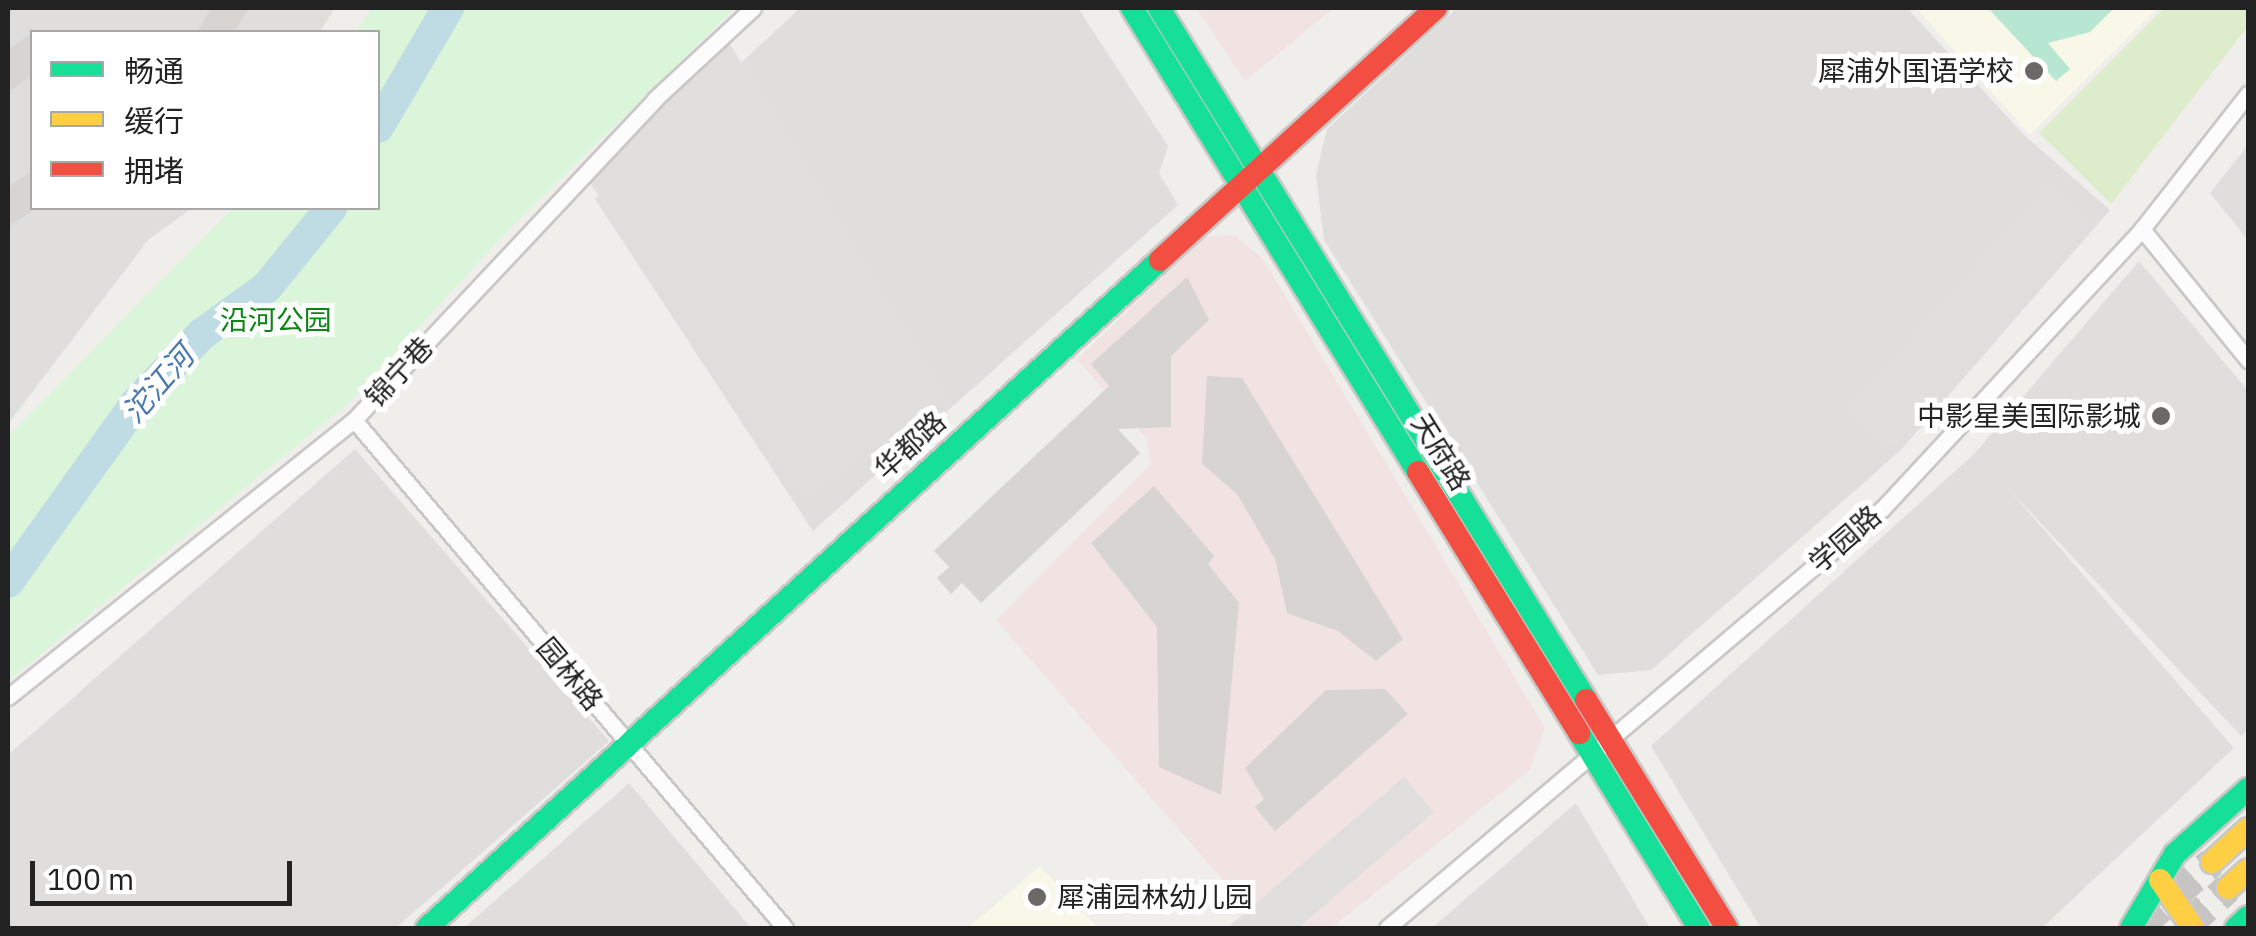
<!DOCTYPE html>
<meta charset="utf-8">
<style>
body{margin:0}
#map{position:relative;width:2256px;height:936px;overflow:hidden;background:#f0eeeb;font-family:"IBM Plex Sans","Noto Sans SC",sans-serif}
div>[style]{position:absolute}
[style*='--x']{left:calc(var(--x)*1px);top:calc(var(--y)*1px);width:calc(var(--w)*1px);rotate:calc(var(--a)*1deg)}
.residential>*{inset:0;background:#dfdedc}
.commercial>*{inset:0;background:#f1e3e1}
.education>*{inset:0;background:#f8f7e8}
.grass>*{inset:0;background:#ddeccb}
.park>*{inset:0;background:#daf5da}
.pitch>*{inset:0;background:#b7e6d2}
.parking>*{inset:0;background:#e0dfde}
.river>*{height:32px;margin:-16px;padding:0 16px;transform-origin:16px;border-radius:16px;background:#bfdbe3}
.building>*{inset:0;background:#d7d4d2}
.highway-tunnel>*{height:30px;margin-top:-15px;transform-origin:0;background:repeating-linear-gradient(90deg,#c7c5c3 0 30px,transparent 0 45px)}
.roads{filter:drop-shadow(2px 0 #c9c8c7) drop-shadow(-2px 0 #c9c8c7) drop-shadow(0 2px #c9c8c7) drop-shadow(0 -2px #c9c8c7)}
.street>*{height:15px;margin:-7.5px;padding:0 7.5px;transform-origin:7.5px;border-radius:7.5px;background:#fdfcfc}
.fast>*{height:22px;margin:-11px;padding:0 11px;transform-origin:11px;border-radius:11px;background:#16e098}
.slow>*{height:22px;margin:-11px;padding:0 11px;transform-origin:11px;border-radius:11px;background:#ffcf43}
.jam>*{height:22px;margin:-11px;padding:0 11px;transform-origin:11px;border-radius:11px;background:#f24e42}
.dots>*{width:28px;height:28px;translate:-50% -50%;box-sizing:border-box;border:5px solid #fff;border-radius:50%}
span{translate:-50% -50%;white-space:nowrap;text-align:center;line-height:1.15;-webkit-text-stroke:10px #fff;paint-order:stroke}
.poi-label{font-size:28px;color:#222}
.right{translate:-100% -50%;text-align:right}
.left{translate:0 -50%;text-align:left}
.park-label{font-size:28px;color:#0c8416}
.street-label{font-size:28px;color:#222}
.water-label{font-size:30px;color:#4a7aab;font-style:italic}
.frame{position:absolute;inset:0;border:10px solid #222;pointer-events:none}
.legend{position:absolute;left:30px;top:30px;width:350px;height:180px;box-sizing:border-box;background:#fff;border:2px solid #a7a7a7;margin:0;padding:12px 18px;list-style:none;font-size:30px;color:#222}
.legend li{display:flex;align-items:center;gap:20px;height:50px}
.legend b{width:50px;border:2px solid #a7a7a7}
.scale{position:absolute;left:30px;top:861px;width:262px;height:45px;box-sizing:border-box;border:5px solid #222;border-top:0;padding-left:12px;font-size:30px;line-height:35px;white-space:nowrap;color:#222;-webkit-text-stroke:8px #fff;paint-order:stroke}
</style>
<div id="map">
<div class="residential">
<i style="clip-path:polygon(8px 8px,335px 8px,320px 32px,32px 32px,32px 208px,192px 208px,148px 240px,8px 424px)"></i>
<i style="clip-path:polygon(800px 8px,1078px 8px,1168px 146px,1159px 173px,1178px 205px,813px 531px,595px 199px)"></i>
<i style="clip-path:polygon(1457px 8px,1907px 8px,2024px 135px,2110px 210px,1901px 450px,1651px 670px,1598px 675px,1324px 240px,1316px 175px,1327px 129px)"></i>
<i style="clip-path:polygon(2248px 145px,2248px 240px,2210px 193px)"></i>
<i style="clip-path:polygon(2139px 261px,2248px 391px,2248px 729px,2241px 736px,2006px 486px,2234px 748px,2042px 928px,1761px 928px,1651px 746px,1975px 453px)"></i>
<i style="clip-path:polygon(355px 449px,609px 741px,396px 928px,8px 928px,8px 755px)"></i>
<i style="clip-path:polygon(629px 783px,751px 928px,464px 928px)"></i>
<i style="clip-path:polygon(1576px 803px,1650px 928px,1432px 928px)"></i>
</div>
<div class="commercial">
<i style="clip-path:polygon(1196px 8px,1334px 8px,1245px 81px)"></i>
<i style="clip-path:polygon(1235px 235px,1263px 259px,1545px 728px,1530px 770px,1331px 928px,1265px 928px,996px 620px,1151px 464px,1146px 438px,1077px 359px,1205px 237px)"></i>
</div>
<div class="education">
<i style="clip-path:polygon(1916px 8px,2158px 8px,2030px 135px)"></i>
<i style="clip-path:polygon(1040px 866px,1098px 928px,968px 928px)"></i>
</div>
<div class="grass">
<i style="clip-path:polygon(2164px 8px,2248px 8px,2248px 26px,2111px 204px,2039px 133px)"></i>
</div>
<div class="park">
<i style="clip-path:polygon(372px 8px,735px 8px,509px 229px,350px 402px,8px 681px,8px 436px,233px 208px,378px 208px,378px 32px,356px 32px)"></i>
</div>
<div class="pitch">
<i style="clip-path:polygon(1988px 8px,2114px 8px,2090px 32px,2048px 43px,2070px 69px,2056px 81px)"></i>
</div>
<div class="parking">
<i style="clip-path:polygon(728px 41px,942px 394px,805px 497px,587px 179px)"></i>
<i style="clip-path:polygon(2049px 187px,2090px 224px,1892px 447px,1851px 410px)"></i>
<i style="clip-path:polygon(1404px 777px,1434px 812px,1298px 928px,1227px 928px)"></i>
</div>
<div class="river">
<i style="--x:378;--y:127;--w:138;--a:-59.5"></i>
<i style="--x:8;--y:582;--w:220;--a:-54.4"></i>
<i style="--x:136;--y:403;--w:95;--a:-46.3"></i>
<i style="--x:202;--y:334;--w:80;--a:-35.9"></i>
<i style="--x:267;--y:287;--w:102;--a:-51"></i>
</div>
<div class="building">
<i style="clip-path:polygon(211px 8px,249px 8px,234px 32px,197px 32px)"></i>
<i style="clip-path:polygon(32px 33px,32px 75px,8px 92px,8px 50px)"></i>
<i style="clip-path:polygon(32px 171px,32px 211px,8px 227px,8px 187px)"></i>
<i style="clip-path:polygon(1187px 277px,1209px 320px,1171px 356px,1171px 427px,1118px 429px,1140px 453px,981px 603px,962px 583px,951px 594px,937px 578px,949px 567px,934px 551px,1109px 386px,1091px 364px)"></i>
<i style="clip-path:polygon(1207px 376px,1242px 378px,1403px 639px,1376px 661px,1338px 631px,1287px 613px,1275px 559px,1237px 494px,1202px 464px)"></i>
<i style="clip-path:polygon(1154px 486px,1214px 556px,1208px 564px,1239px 603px,1221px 795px,1159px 767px,1157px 627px,1091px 543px)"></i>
<i style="clip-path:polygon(1385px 689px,1408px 714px,1275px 831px,1255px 807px,1264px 799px,1245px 768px,1326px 690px)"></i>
</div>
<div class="highway-tunnel">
<i style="--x:2138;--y:928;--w:99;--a:-41.7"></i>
<i style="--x:2184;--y:928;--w:59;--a:-42.3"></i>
</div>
<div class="roads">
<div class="street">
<i style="--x:2142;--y:229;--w:169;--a:51"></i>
<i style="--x:354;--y:420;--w:666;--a:49.69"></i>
<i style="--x:8;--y:697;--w:443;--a:-38.7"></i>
<i style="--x:354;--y:420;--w:440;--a:-46.8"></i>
<i style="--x:655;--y:99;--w:134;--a:-42.9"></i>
<i style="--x:1387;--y:928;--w:650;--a:-40.26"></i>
<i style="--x:1883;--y:508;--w:381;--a:-47.1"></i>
<i style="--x:2142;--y:229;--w:172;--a:-51.9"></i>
</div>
<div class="fast">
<i style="--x:1132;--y:8;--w:545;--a:58.35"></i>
<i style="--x:1159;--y:8;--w:813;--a:58.32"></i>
<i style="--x:1579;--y:733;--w:229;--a:58.4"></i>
<i style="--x:427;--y:928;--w:992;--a:-42.34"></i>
<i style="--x:2131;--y:928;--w:86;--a:-59.3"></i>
<i style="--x:2175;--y:854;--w:98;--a:-41.7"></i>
<i style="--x:2236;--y:928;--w:16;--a:-43"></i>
</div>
<div class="slow">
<i style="--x:2212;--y:862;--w:49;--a:-42.5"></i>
<i style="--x:2160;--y:880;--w:58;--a:55.5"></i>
<i style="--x:2228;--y:888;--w:27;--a:-42"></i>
</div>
<div class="jam">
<i style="--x:1160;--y:260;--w:374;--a:-42.4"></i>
<i style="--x:1418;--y:472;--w:307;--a:58.3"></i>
<i style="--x:1586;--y:700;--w:268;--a:58.3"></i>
</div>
</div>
<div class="dots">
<i style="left:2034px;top:71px;background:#6a6968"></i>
<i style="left:2161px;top:416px;background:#6a6968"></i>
<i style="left:1037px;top:897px;background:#6a6968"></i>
</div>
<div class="poi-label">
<span class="right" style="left:2014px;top:71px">犀浦外国语学校</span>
<span class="right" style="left:2141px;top:416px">中影星美国际影城</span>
<span class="left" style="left:1057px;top:897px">犀浦园林幼儿园</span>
</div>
<div class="park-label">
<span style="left:276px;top:320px">沿河公园</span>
</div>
<div class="street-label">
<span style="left:399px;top:372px;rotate:-47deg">锦宁巷</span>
<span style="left:910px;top:445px;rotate:-42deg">华都路</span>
<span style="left:1441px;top:452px;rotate:58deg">天府路</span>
<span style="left:1845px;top:539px;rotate:-41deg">学园路</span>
<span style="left:570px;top:674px;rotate:50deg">园林路</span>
</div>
<div class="water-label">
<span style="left:158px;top:384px;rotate:-49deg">沱江河</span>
</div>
<div class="frame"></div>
<ul class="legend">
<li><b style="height:12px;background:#16e098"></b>畅通</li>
<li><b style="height:12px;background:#ffcf43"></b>缓行</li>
<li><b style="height:12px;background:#f24e42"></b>拥堵</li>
</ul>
<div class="scale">100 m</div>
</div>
